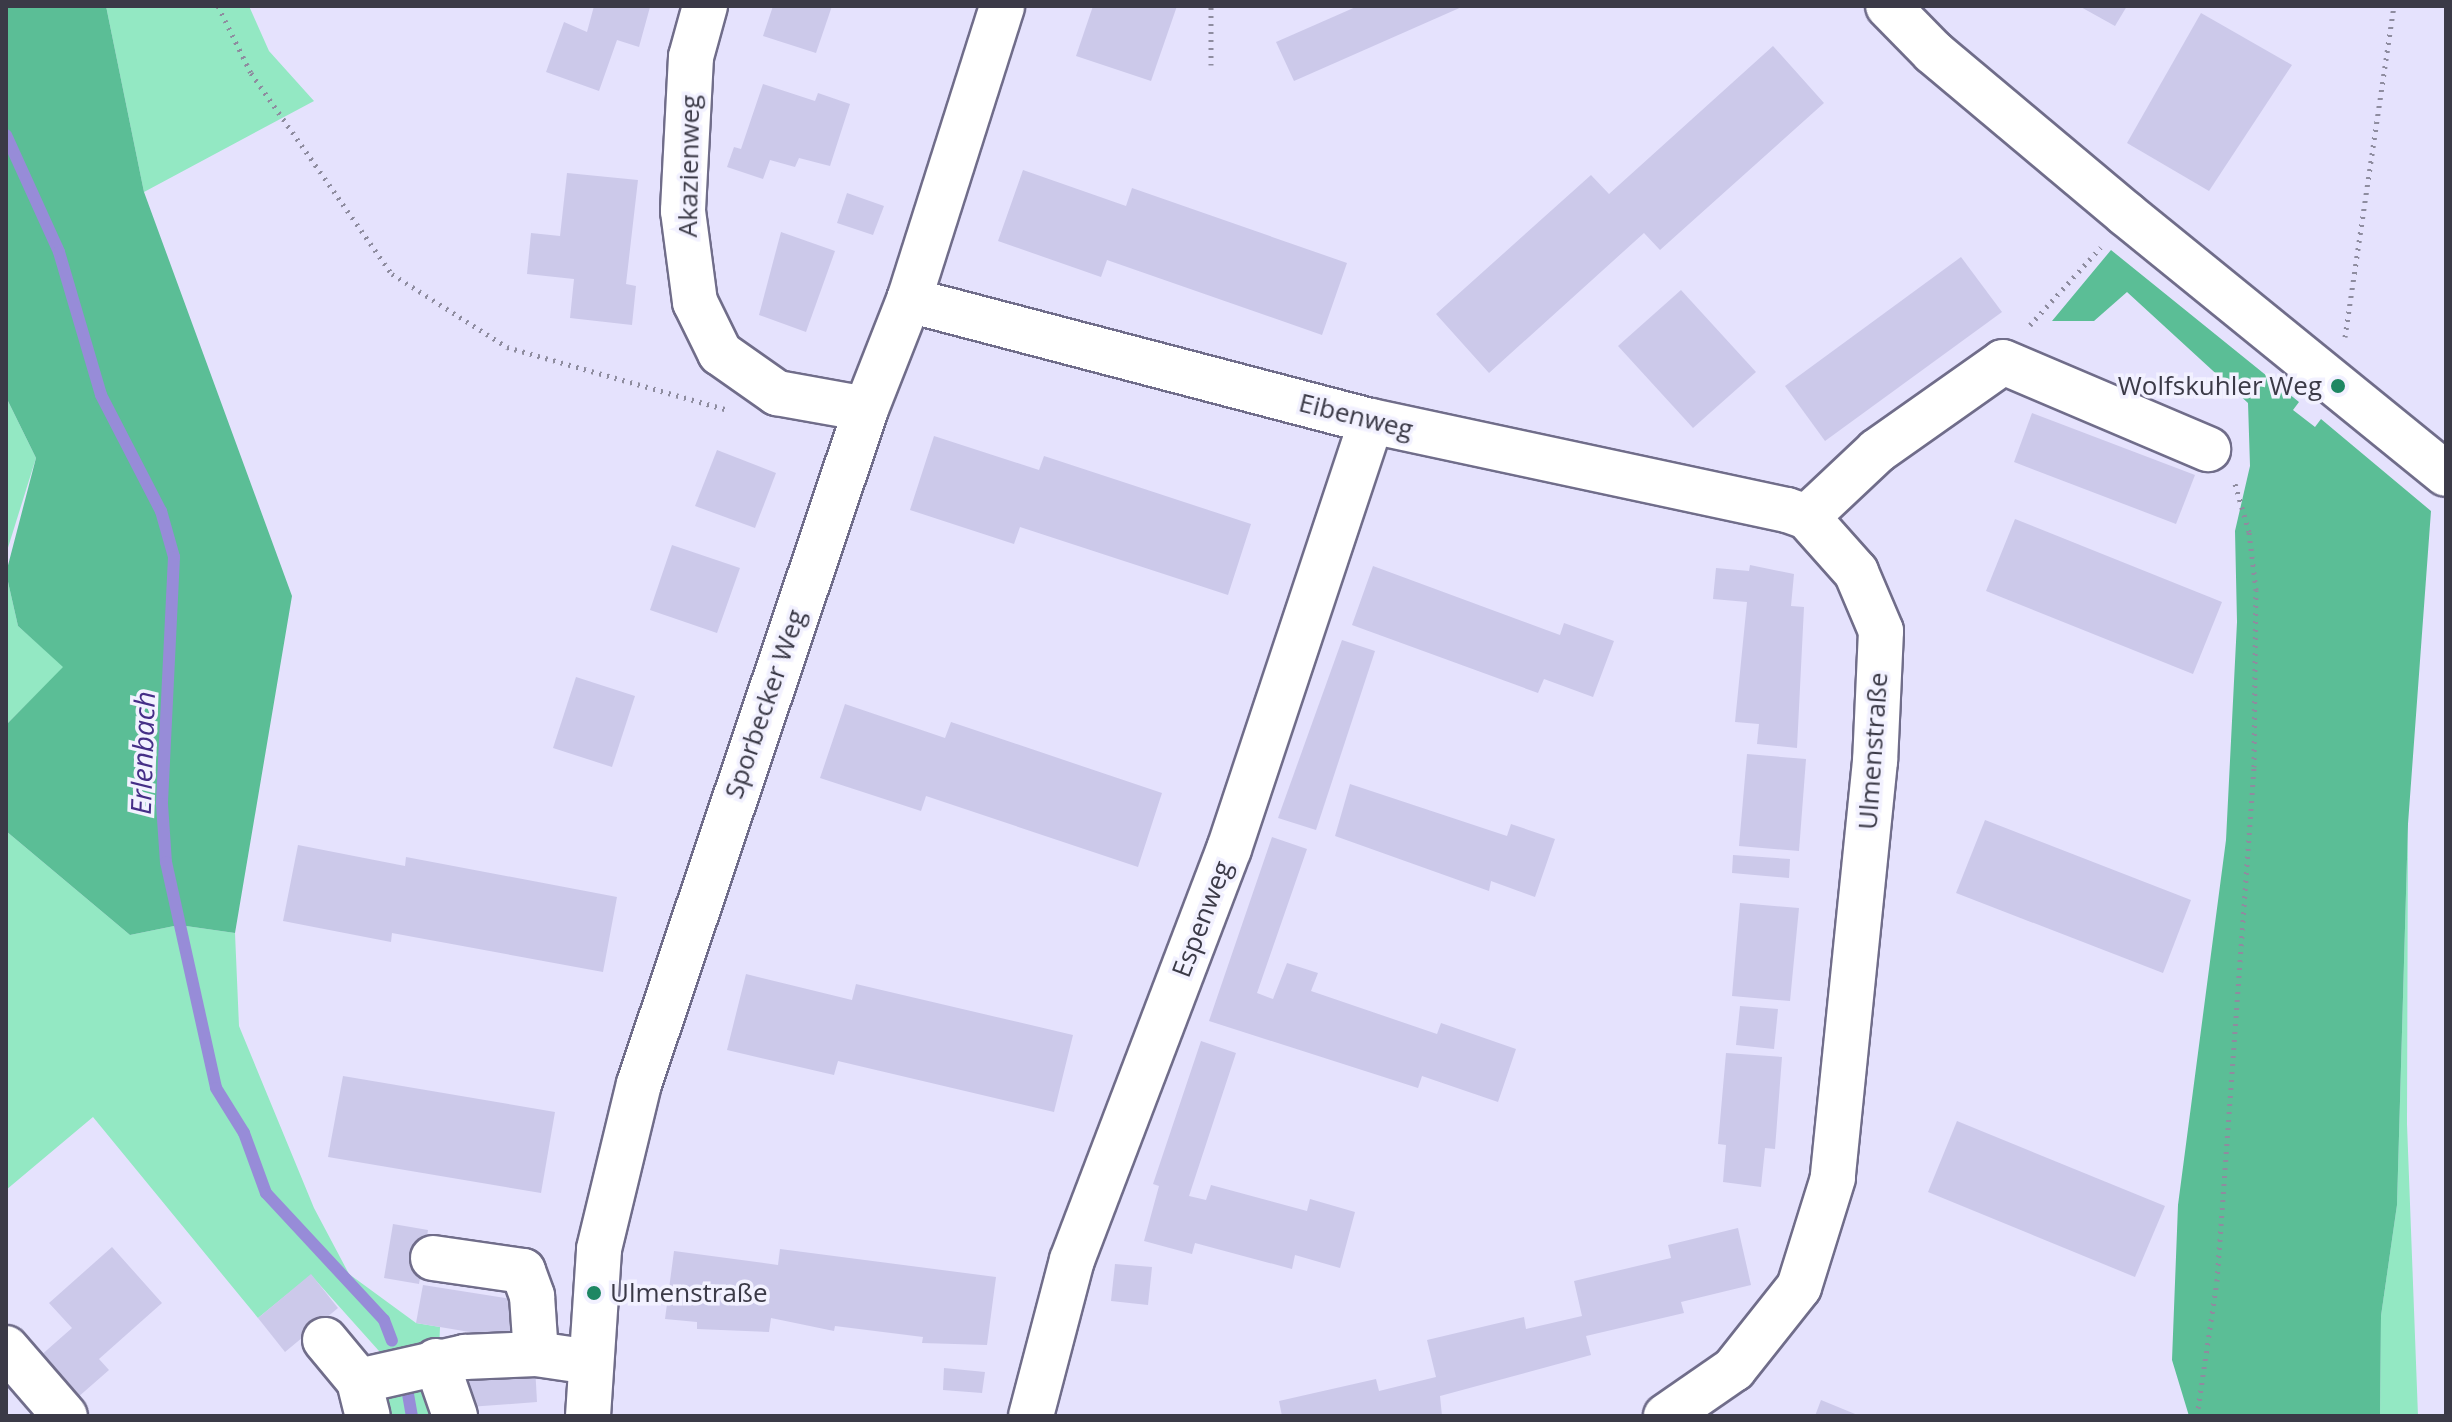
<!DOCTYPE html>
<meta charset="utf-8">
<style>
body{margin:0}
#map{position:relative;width:2452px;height:1422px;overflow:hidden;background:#e5e2fd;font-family:"Open Sans",sans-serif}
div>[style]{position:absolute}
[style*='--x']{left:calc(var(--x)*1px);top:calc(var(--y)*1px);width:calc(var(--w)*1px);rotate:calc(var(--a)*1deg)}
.green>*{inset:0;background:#93e8c3}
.forest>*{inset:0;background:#5bbe96}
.stream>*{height:12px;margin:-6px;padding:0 6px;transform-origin:6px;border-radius:6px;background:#978cd8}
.building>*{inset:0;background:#ccc9ea}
.path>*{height:5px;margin-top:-2.5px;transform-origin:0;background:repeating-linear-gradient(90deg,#8e8c9f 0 2px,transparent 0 8px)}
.roads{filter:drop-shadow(2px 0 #706d8a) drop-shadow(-2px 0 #706d8a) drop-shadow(0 2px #706d8a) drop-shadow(0 -2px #706d8a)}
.minor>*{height:44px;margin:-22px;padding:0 22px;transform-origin:22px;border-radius:22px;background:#fff}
.dots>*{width:22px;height:22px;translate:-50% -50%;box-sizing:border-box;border:4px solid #f2f1ff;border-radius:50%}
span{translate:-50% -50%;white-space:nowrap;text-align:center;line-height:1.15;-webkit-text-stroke:7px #f2f1ff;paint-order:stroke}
.street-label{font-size:26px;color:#3b3a47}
.poi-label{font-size:26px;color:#3b3a47}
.right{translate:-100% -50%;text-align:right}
.left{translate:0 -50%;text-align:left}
.water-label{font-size:28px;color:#452e87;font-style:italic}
.frame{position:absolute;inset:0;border:8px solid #3b3a47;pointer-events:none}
</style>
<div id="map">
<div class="green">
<i style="clip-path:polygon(106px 6px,249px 6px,269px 51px,314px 101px,144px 192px)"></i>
<i style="clip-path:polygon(6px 397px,36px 458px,6px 554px)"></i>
<i style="clip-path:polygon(6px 573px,18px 626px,64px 667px,6px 725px)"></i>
<i style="clip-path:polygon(2408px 824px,2407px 1124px,2418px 1416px,2380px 1416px,2381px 1316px,2397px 1205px)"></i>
<i style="clip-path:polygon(6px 831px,130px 935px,179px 925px,235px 933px,239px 1026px,314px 1208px,349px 1274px,416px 1323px,440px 1327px,439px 1353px,379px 1351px,311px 1275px,258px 1318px,93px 1117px,6px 1190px)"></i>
<i style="clip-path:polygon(418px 1381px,441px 1416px,392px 1416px,387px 1397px)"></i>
</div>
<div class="forest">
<i style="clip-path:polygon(6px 6px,106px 6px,144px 192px,292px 596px,235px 933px,179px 925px,130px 935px,6px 831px,6px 725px,63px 667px,18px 626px,6px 573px,36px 458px,6px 397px)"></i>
<i style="clip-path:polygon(2111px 250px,2299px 402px,2293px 410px,2315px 427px,2321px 419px,2431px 511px,2408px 824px,2397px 1205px,2381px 1316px,2380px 1416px,2189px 1416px,2172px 1360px,2178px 1205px,2226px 840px,2237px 622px,2235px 531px,2250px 466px,2248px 403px,2127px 292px,2094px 321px,2052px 321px)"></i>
</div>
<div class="stream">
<i style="--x:6;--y:135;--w:128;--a:65.6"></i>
<i style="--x:59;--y:252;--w:149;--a:73.6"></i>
<i style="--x:101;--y:395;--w:131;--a:62.7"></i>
<i style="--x:161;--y:511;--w:48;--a:74.2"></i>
<i style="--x:174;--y:557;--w:247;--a:92.8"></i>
<i style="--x:162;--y:804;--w:58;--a:86.1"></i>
<i style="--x:166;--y:862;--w:231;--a:77.5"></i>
<i style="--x:216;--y:1088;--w:53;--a:58.1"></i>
<i style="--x:244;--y:1133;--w:64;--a:69.9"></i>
<i style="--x:266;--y:1193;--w:173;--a:47.1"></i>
<i style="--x:384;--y:1320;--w:22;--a:69"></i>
<i style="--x:408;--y:1394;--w:22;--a:80"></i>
</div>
<div class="building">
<i style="clip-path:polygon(594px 6px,650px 7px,639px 47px,617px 40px,599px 91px,546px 72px,564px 22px,587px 32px)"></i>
<i style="clip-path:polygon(773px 6px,832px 6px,816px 53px,763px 36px)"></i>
<i style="clip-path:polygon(1093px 6px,1177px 6px,1151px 81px,1076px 56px)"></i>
<i style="clip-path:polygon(1358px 6px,1464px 6px,1294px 81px,1276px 42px)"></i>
<i style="clip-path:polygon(2079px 6px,2127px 6px,2115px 26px)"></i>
<i style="clip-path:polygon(2201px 13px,2292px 65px,2209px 191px,2127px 143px)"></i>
<i style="clip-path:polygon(1773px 46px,1824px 103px,1660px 250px,1644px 233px,1489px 373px,1436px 314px,1591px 175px,1609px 194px)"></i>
<i style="clip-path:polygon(763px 84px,815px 101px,818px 93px,850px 104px,830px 166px,799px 158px,795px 167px,770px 160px,763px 179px,727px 167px,734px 147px,741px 149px)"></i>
<i style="clip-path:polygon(1023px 170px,1126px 206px,1132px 188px,1347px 263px,1322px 335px,1107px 260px,1101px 277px,998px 241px)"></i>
<i style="clip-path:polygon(567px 173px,638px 180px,626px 284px,636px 286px,632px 325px,570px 318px,574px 279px,527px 274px,531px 233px,560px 236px)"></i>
<i style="clip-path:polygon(847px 193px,884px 206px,873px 235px,837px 223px)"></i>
<i style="clip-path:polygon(781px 232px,835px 251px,806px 332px,759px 315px)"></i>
<i style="clip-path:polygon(1961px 257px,2002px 312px,1825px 441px,1785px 386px)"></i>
<i style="clip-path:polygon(1681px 290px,1756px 372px,1693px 428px,1618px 346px)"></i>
<i style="clip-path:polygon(2032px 413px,2195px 475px,2176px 524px,2014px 462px)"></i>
<i style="clip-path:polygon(934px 436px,1039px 470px,1044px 456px,1251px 524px,1228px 595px,1020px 527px,1014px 544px,910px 510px)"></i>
<i style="clip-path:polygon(717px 450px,776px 473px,755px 528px,695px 506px)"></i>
<i style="clip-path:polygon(2015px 519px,2222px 602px,2193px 674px,1986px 591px)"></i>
<i style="clip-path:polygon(672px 545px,740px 568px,717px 633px,650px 610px)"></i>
<i style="clip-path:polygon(1750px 565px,1794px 574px,1791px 606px,1804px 607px,1797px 748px,1757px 744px,1759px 724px,1735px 722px,1747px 602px,1713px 599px,1716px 568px,1749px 571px)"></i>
<i style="clip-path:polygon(1373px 566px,1560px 635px,1564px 623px,1614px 641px,1593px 697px,1544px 679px,1538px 693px,1352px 625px)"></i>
<i style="clip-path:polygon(1342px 640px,1375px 651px,1316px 830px,1278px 818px)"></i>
<i style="clip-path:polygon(576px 677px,635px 696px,612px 767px,553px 748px)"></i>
<i style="clip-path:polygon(845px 704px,945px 738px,951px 722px,1162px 793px,1138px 867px,926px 796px,921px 811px,820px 778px)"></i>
<i style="clip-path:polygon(1747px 754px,1806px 759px,1799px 851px,1739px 846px)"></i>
<i style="clip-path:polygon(1350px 784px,1507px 836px,1511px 824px,1555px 839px,1535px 897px,1491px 881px,1489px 891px,1335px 836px)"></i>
<i style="clip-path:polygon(1985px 820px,2191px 900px,2163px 973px,1956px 893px)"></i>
<i style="clip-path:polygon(1272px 837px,1307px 849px,1257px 993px,1273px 999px,1287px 963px,1318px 973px,1311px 991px,1437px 1034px,1441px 1023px,1516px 1049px,1498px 1102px,1422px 1076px,1418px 1088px,1209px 1021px)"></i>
<i style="clip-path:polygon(298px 845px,405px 866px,406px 857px,617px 897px,603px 972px,392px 933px,391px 942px,283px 921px)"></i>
<i style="clip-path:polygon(1733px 855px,1790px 859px,1789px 878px,1732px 873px)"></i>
<i style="clip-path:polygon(1740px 903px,1799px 908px,1790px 1001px,1732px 996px)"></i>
<i style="clip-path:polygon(746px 974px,852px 1000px,856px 984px,1073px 1035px,1054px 1112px,838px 1061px,834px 1075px,727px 1050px)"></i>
<i style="clip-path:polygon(1740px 1006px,1778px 1009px,1774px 1049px,1736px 1045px)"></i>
<i style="clip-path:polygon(1201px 1041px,1236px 1053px,1189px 1196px,1206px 1200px,1211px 1185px,1307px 1211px,1310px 1199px,1355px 1212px,1340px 1268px,1295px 1255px,1292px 1269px,1195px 1243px,1192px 1254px,1144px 1241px,1159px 1186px,1153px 1184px)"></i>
<i style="clip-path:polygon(1726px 1053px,1782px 1057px,1775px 1149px,1765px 1148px,1761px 1187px,1723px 1182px,1726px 1145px,1718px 1144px)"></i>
<i style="clip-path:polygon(343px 1076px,555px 1112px,541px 1193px,328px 1157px)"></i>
<i style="clip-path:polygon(1957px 1121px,2165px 1206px,2135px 1277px,1928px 1192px)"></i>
<i style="clip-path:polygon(393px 1224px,428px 1230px,419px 1284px,384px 1278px)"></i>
<i style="clip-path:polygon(1738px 1228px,1751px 1285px,1681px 1302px,1684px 1313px,1586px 1336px,1591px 1355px,1440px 1396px,1442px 1416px,1282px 1416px,1279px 1401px,1376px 1379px,1379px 1391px,1436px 1377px,1427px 1340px,1524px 1317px,1526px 1329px,1582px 1316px,1574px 1281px,1671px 1258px,1668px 1245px)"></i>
<i style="clip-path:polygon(112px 1247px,162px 1303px,99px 1359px,109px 1370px,77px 1398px,39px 1357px,72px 1328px,49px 1303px)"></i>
<i style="clip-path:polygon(780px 1249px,996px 1277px,987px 1345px,922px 1343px,923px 1337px,835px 1326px,834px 1331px,771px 1318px,769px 1332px,697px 1329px,697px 1322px,665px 1319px,674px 1251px,778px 1265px)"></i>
<i style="clip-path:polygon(1115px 1264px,1152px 1267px,1148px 1305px,1111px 1301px)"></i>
<i style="clip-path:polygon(311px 1274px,338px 1308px,285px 1352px,258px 1318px)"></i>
<i style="clip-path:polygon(423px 1285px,518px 1300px,512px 1339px,416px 1323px)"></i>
<i style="clip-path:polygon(535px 1366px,537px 1402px,469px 1407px,466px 1371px)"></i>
<i style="clip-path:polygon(944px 1368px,985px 1372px,982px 1393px,943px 1390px)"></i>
<i style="clip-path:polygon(1821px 1400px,1860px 1416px,1815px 1416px)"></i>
</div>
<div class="path">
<i style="--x:218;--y:6;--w:75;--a:63.8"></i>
<i style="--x:251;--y:73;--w:246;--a:55"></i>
<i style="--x:392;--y:274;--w:136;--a:32.4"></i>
<i style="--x:507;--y:347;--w:230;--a:15.9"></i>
<i style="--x:1211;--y:65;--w:59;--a:-90"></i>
<i style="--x:2030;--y:325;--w:105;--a:-47.7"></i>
<i style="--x:2345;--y:337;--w:335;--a:-81.6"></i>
<i style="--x:2197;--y:1416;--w:136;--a:-81.6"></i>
<i style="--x:2217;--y:1281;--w:515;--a:-85.88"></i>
<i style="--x:2254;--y:767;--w:177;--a:-89.4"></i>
<i style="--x:2256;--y:590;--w:58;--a:-96.9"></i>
<i style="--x:2249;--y:532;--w:54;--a:-106.1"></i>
</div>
<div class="roads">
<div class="minor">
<i style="--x:705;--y:6;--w:53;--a:105.4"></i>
<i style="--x:691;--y:57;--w:154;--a:93"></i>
<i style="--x:683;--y:211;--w:92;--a:82.5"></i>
<i style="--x:695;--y:302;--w:57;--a:63.9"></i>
<i style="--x:720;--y:353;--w:70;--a:35.1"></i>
<i style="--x:777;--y:393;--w:90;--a:10.2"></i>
<i style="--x:1888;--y:6;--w:64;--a:45.6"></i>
<i style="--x:1933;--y:52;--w:252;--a:40"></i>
<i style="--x:2126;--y:214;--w:412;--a:39.1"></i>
<i style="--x:909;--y:300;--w:478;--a:14.7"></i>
<i style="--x:1371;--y:421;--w:425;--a:12.1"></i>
<i style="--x:1787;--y:510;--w:21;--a:19"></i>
<i style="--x:1807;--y:517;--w:74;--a:48.3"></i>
<i style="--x:1856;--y:572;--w:64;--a:67"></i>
<i style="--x:1881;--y:631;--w:130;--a:92.6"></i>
<i style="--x:1875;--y:761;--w:419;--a:95.8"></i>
<i style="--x:1833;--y:1178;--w:114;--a:107.3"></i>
<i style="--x:1799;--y:1287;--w:105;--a:128.4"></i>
<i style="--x:1734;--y:1369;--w:83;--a:145.3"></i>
<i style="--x:1807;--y:517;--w:96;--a:-43.3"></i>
<i style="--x:1877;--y:451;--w:154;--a:-35.2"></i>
<i style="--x:2003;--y:362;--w:223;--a:23"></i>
<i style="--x:433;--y:1258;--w:91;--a:8.2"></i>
<i style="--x:523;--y:1271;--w:27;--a:70"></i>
<i style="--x:532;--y:1296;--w:58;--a:86.1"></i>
<i style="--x:325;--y:1340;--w:53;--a:50.3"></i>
<i style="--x:359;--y:1381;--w:36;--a:76"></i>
<i style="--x:6;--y:1348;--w:90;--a:49.1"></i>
<i style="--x:436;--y:1361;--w:58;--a:70.9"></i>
<i style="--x:359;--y:1381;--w:109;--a:-12.8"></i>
<i style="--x:465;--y:1357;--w:71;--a:-2.4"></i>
<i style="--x:536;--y:1354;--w:55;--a:8.4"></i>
<i style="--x:588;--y:1416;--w:167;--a:-86.2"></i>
<i style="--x:599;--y:1249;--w:170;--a:-76.4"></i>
<i style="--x:639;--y:1084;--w:712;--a:-71.41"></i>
<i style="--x:866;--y:409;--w:117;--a:-68.5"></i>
<i style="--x:909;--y:300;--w:308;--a:-72.4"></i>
<i style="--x:1031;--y:1416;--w:161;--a:-75.3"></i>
<i style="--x:1072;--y:1260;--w:440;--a:-69.1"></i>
<i style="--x:1229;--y:849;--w:451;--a:-71.6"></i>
</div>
</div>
<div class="dots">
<i style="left:2338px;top:386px;background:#1e8763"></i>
<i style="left:594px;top:1293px;background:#1e8763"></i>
</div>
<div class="street-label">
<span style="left:689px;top:166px;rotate:-89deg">Akazienweg</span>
<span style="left:1356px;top:416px;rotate:14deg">Eibenweg</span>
<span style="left:765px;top:704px;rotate:-71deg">Sporbecker Weg</span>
<span style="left:1873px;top:751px;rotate:-86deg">Ulmenstraße</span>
<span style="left:1202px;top:919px;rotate:-69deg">Espenweg</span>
</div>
<div class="poi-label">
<span class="right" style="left:2322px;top:386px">Wolfskuhler Weg</span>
<span class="left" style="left:610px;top:1293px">Ulmenstraße</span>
</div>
<div class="water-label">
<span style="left:142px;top:753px;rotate:-88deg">Erlenbach</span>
</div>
<div class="frame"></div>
</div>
